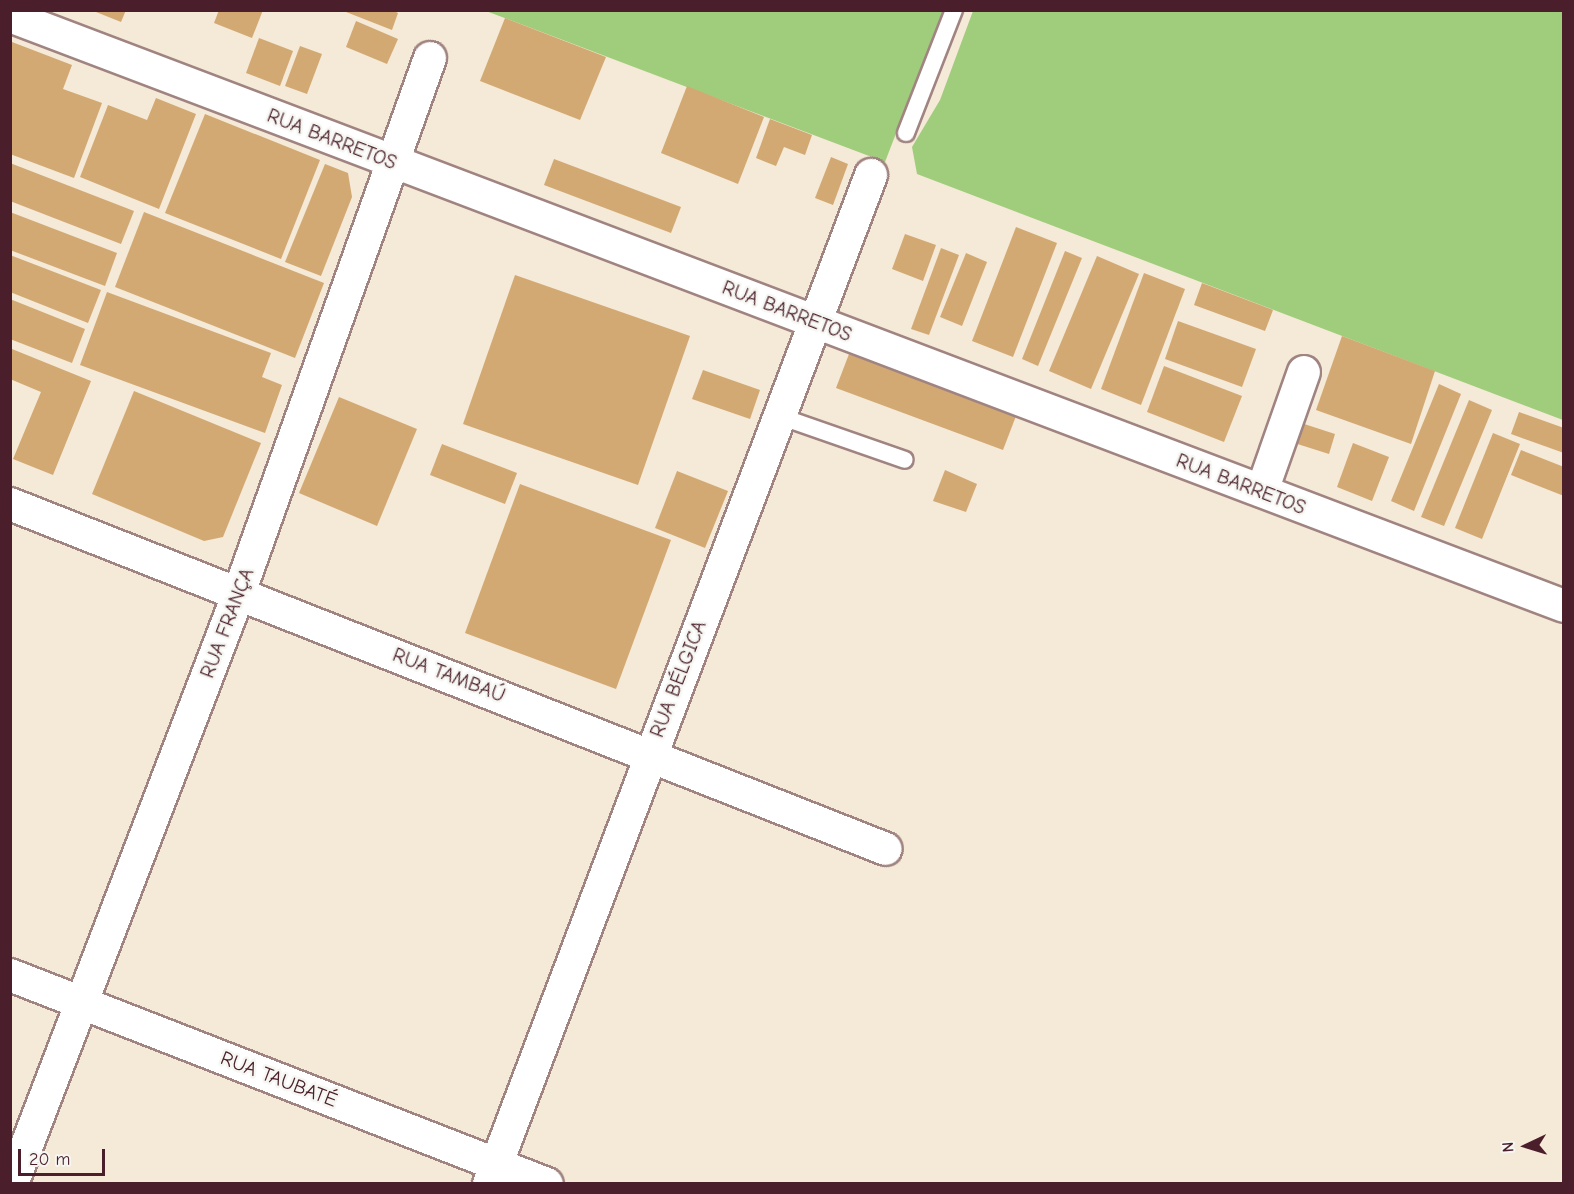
<!DOCTYPE html>
<meta charset="utf-8">
<style>
body{margin:0}
#map{position:relative;width:1574px;height:1194px;overflow:hidden;background:#f5e9d7;font-family:"Comic Neue",sans-serif}
div>[style]{position:absolute}
[style*='--x']{left:calc(var(--x)*1px);top:calc(var(--y)*1px);width:calc(var(--w)*1px);rotate:calc(var(--a)*1deg)}
.green>*{inset:0;background:#9fcd7b}
.building>*{inset:0;background:#d3a973}
.roads{filter:drop-shadow(2px 0 #a08481) drop-shadow(-2px 0 #a08481) drop-shadow(0 2px #a08481) drop-shadow(0 -2px #a08481)}
.lane>*{height:16px;margin:-8px;padding:0 8px;transform-origin:8px;border-radius:8px;background:#fff}
.street>*{height:32px;margin:-16px;padding:0 16px;transform-origin:16px;border-radius:16px;background:#fff}
span{translate:-50% -50%;white-space:nowrap;text-align:center;line-height:1.15;-webkit-text-stroke:5px #f6f6f2;paint-order:stroke}
.street-label{font-size:20px;color:#4a1f2b}
.frame{position:absolute;inset:0;border:12px solid #4a1f2b;pointer-events:none}
.north{position:absolute;left:1496px;top:1116px;width:60px;height:60px;-webkit-text-stroke:4px #f6f6f2;paint-order:stroke;rotate:266deg;font-size:16px;font-weight:700;line-height:24px;text-align:center;color:#4a1f2b}
.north::after{content:'';display:block;margin:auto;width:21px;height:27px;background:#4a1f2b;clip-path:polygon(50% 0,100% 100%,50% 72%,0 100%)}
.scale{position:absolute;left:18px;top:1149px;width:87px;height:27px;box-sizing:border-box;border:3px solid #4a1f2b;border-top:0;padding-left:8px;font-size:18px;line-height:21px;white-space:nowrap;color:#4a1f2b;-webkit-text-stroke:4px #f6f6f2;paint-order:stroke}
</style>
<div id="map">
<div class="green">
<i style="clip-path:polygon(486px 11px,943px 11px,885px 162px)"></i>
<i style="clip-path:polygon(973px 11px,1563px 11px,1563px 420px,917px 174px,912px 147px,940px 100px)"></i>
</div>
<div class="building">
<i style="clip-path:polygon(91px 10px,126px 10px,121px 22px)"></i>
<i style="clip-path:polygon(219px 10px,263px 10px,252px 38px,214px 23px)"></i>
<i style="clip-path:polygon(341px 10px,392px 10px,398px 13px,392px 30px)"></i>
<i style="clip-path:polygon(505px 18px,606px 57px,580px 120px,480px 81px)"></i>
<i style="clip-path:polygon(356px 21px,398px 39px,387px 64px,346px 47px)"></i>
<i style="clip-path:polygon(259px 38px,293px 51px,280px 86px,246px 73px)"></i>
<i style="clip-path:polygon(12px 42px,72px 65px,63px 89px,102px 103px,74px 178px,10px 154px)"></i>
<i style="clip-path:polygon(300px 46px,322px 54px,307px 94px,285px 86px)"></i>
<i style="clip-path:polygon(687px 86px,764px 117px,738px 184px,661px 153px)"></i>
<i style="clip-path:polygon(156px 98px,196px 114px,159px 209px,80px 177px,108px 105px,147px 120px)"></i>
<i style="clip-path:polygon(205px 114px,320px 160px,281px 259px,165px 213px)"></i>
<i style="clip-path:polygon(770px 119px,812px 135px,805px 155px,784px 147px,776px 166px,756px 158px)"></i>
<i style="clip-path:polygon(831px 157px,848px 164px,833px 205px,815px 198px)"></i>
<i style="clip-path:polygon(554px 159px,681px 207px,671px 233px,544px 185px)"></i>
<i style="clip-path:polygon(10px 163px,134px 211px,121px 244px,10px 201px)"></i>
<i style="clip-path:polygon(325px 164px,348px 173px,352px 197px,321px 276px,285px 262px)"></i>
<i style="clip-path:polygon(10px 212px,117px 253px,105px 286px,10px 250px)"></i>
<i style="clip-path:polygon(144px 212px,324px 283px,295px 358px,115px 287px)"></i>
<i style="clip-path:polygon(1016px 227px,1057px 243px,1013px 357px,972px 341px)"></i>
<i style="clip-path:polygon(905px 234px,936px 245px,923px 281px,892px 269px)"></i>
<i style="clip-path:polygon(941px 248px,959px 255px,929px 335px,911px 329px)"></i>
<i style="clip-path:polygon(1065px 251px,1082px 258px,1038px 366px,1022px 359px)"></i>
<i style="clip-path:polygon(966px 253px,987px 262px,962px 326px,940px 317px)"></i>
<i style="clip-path:polygon(10px 255px,101px 290px,88px 323px,10px 292px)"></i>
<i style="clip-path:polygon(1097px 256px,1139px 274px,1091px 389px,1049px 371px)"></i>
<i style="clip-path:polygon(1144px 273px,1185px 289px,1141px 405px,1101px 389px)"></i>
<i style="clip-path:polygon(515px 275px,690px 336px,638px 485px,463px 424px)"></i>
<i style="clip-path:polygon(1202px 283px,1273px 310px,1265px 331px,1194px 305px)"></i>
<i style="clip-path:polygon(107px 292px,271px 353px,262px 377px,282px 385px,265px 433px,80px 365px)"></i>
<i style="clip-path:polygon(10px 299px,85px 329px,72px 363px,10px 339px)"></i>
<i style="clip-path:polygon(1178px 321px,1256px 349px,1242px 387px,1165px 359px)"></i>
<i style="clip-path:polygon(1342px 336px,1435px 371px,1411px 444px,1316px 410px)"></i>
<i style="clip-path:polygon(12px 349px,91px 381px,53px 475px,13px 459px,41px 392px,10px 379px)"></i>
<i style="clip-path:polygon(849px 354px,1016px 416px,1003px 450px,836px 388px)"></i>
<i style="clip-path:polygon(1164px 366px,1242px 396px,1224px 442px,1147px 412px)"></i>
<i style="clip-path:polygon(703px 370px,760px 390px,750px 419px,692px 399px)"></i>
<i style="clip-path:polygon(1439px 384px,1461px 394px,1414px 511px,1391px 501px)"></i>
<i style="clip-path:polygon(134px 391px,261px 443px,223px 537px,204px 541px,92px 494px)"></i>
<i style="clip-path:polygon(339px 397px,417px 429px,377px 526px,299px 493px)"></i>
<i style="clip-path:polygon(1469px 400px,1492px 410px,1444px 526px,1421px 517px)"></i>
<i style="clip-path:polygon(1519px 412px,1564px 428px,1564px 453px,1511px 434px)"></i>
<i style="clip-path:polygon(1295px 421px,1335px 434px,1329px 454px,1288px 441px)"></i>
<i style="clip-path:polygon(1493px 433px,1520px 444px,1482px 539px,1455px 528px)"></i>
<i style="clip-path:polygon(1353px 443px,1389px 457px,1372px 501px,1337px 487px)"></i>
<i style="clip-path:polygon(442px 444px,517px 473px,505px 504px,430px 475px)"></i>
<i style="clip-path:polygon(1521px 450px,1564px 467px,1564px 496px,1511px 475px)"></i>
<i style="clip-path:polygon(945px 470px,977px 484px,966px 512px,933px 501px)"></i>
<i style="clip-path:polygon(677px 471px,728px 491px,705px 548px,655px 528px)"></i>
<i style="clip-path:polygon(520px 484px,671px 540px,616px 689px,465px 633px)"></i>
</div>
<div class="roads">
<div class="lane">
<i style="--x:906;--y:133;--w:132;--a:-68.7"></i>
<i style="--x:779;--y:416;--w:133;--a:19.2"></i>
</div>
<div class="street">
<i style="--x:10;--y:16;--w:1662;--a:20.79"></i>
<i style="--x:1262;--y:491;--w:126;--a:-70.6"></i>
<i style="--x:10;--y:504;--w:941;--a:21.5"></i>
<i style="--x:10;--y:975;--w:576;--a:21.27"></i>
<i style="--x:12;--y:1184;--w:633;--a:-68.99"></i>
<i style="--x:239;--y:593;--w:568;--a:-70.35"></i>
<i style="--x:489;--y:1184;--w:1079;--a:-69.26"></i>
</div>
</div>
<div class="street-label">
<span style="left:332px;top:139px;rotate:21deg">RUA BARRETOS</span>
<span style="left:787px;top:311px;rotate:21deg">RUA BARRETOS</span>
<span style="left:1241px;top:484px;rotate:21deg">RUA BARRETOS</span>
<span style="left:227px;top:623px;rotate:-69deg">RUA FRANÇA</span>
<span style="left:449px;top:675px;rotate:21deg">RUA TAMBAÚ</span>
<span style="left:678px;top:679px;rotate:-69deg">RUA BÉLGICA</span>
<span style="left:279px;top:1079px;rotate:21deg">RUA TAUBATÉ</span>
</div>
<div class="frame"></div>
<div class="north">N</div>
<div class="scale">20 m</div>
</div>
